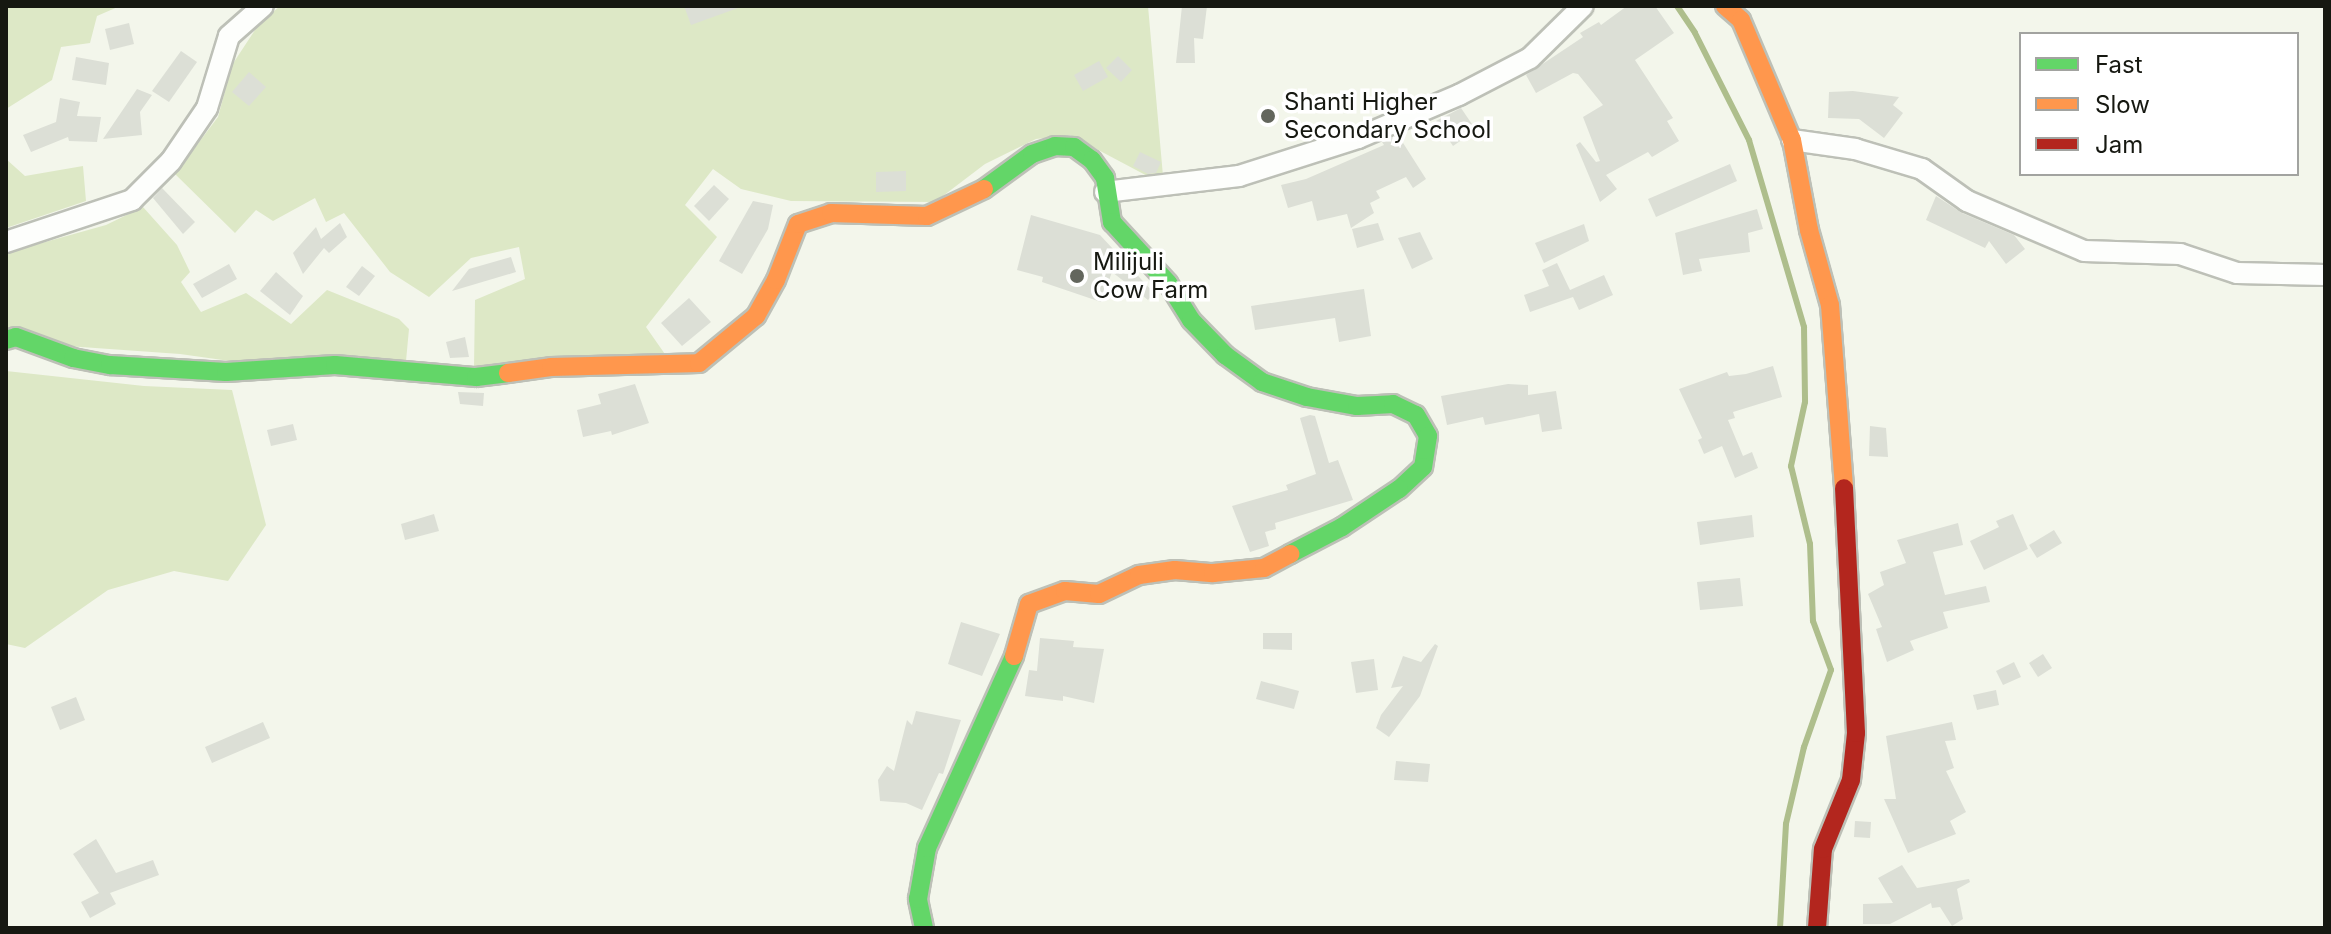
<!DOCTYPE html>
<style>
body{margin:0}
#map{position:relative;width:2331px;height:934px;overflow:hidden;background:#f3f6eb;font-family:Inter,sans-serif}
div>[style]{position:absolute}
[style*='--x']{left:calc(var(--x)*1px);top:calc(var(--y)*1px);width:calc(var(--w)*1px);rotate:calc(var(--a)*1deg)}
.green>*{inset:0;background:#dde8c6}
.stream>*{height:6px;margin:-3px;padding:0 3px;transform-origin:3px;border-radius:3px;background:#aebe8c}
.building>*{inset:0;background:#dcdfd6}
.roads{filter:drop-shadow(2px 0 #bdc0b7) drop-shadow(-2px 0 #bdc0b7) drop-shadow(0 2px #bdc0b7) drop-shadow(0 -2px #bdc0b7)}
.street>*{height:20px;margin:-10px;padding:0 10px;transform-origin:10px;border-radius:10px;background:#fdfefc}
.fast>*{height:18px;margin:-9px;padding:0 9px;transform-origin:9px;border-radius:9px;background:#63d668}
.slow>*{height:18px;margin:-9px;padding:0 9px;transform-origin:9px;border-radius:9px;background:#ff974d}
.jam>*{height:18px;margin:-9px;padding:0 9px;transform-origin:9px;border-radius:9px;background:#b3261e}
.dots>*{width:22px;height:22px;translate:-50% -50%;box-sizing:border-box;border:4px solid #fff;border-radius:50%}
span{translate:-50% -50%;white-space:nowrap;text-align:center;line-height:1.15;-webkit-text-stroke:7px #fff;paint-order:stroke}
.poi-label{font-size:24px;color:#161811}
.left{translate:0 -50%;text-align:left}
.frame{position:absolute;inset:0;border:8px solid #161811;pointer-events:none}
.legend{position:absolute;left:2019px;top:32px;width:280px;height:144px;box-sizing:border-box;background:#fff;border:2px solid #a2a3a0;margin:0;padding:10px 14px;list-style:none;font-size:24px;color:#161811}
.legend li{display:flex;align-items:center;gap:16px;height:40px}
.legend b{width:40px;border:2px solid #a2a3a0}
</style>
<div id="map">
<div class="green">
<i style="clip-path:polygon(6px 6px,120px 6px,97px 16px,90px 43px,61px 47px,52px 80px,6px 109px)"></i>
<i style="clip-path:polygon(280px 6px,1148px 6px,1163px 176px,1153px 179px,1070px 135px,1036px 139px,985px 164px,935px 202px,791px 201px,741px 189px,713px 169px,685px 205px,717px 237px,646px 327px,667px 357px,474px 367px,475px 300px,525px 279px,519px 247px,471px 258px,429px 297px,390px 272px,344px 213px,326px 222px,315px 198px,273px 221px,256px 210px,235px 233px,175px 174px,218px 117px,232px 65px,259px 24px)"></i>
<i style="clip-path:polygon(6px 159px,25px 176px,83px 166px,86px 201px,6px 228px)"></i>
<i style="clip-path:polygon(143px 207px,177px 245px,190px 272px,181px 282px,201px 312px,246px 293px,291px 324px,327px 290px,399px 319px,409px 329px,406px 361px,237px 362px,180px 354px,67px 346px,6px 327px,6px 253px,106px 225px)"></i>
<i style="clip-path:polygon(6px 371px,144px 386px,232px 390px,266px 525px,228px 581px,174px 571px,108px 590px,25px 648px,6px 644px)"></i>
</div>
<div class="stream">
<i style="--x:1677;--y:6;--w:32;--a:56"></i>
<i style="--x:1695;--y:33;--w:120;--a:63.2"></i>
<i style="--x:1749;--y:140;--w:195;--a:73.6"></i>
<i style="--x:1804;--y:327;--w:75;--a:89.2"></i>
<i style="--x:1805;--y:402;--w:66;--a:102.3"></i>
<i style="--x:1791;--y:466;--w:80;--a:76.3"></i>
<i style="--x:1810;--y:544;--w:77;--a:87.8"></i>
<i style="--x:1813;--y:621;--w:52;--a:69.8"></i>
<i style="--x:1831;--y:670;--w:82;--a:109.3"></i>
<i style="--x:1804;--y:747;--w:79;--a:103.2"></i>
<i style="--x:1786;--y:824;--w:104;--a:93.3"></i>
</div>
<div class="building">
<i style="clip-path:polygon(684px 6px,738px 6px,738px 8px,691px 25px)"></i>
<i style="clip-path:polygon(1182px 6px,1207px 6px,1203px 39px,1194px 38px,1195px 63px,1176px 63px)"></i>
<i style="clip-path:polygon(1627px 6px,1655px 6px,1674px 33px,1635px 60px,1673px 118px,1667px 121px,1679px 141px,1652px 157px,1648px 152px,1606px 175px,1617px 189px,1600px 202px,1576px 145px,1580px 142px,1596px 162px,1600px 161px,1583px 117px,1603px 105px,1578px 74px,1573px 73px,1536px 93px,1526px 75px,1583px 37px,1580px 33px,1599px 22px,1601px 25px)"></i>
<i style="clip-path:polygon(129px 23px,134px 44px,110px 50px,105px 29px)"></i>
<i style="clip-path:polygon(181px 51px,197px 62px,169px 102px,152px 91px)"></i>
<i style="clip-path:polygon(1118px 56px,1132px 70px,1121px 82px,1106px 68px)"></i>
<i style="clip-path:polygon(76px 57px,109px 63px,106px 85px,72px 80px)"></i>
<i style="clip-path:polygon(1099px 61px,1108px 77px,1083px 91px,1074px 75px)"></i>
<i style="clip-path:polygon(249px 72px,266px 87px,249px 106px,232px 92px)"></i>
<i style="clip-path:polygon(137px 89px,152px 95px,140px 112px,142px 135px,103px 139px)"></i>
<i style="clip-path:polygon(1853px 91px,1899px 97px,1893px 105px,1903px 113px,1884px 138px,1859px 119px,1828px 118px,1829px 92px)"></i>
<i style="clip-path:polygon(60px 98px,80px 102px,77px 116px,101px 117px,97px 142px,69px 141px,68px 137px,31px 152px,23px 135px,56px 122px)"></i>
<i style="clip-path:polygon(1461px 108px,1476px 130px,1453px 146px,1436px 121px)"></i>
<i style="clip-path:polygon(1398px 135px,1426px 179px,1413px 188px,1406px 177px,1376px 191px,1380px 198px,1370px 203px,1374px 213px,1351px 228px,1347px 214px,1317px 221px,1312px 201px,1288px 208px,1281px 185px,1306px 179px,1384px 145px,1382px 142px)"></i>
<i style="clip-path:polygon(1140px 152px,1161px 162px,1156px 173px,1148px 174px,1133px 166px)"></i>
<i style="clip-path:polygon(1730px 164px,1737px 181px,1656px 217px,1648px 199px)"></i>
<i style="clip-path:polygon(906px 171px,906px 191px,876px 192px,876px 172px)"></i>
<i style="clip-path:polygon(714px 185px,729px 199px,709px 221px,694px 206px)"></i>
<i style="clip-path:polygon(162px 188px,195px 222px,183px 234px,153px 198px)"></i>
<i style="clip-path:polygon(1936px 196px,1962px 213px,2014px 235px,2025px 249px,2006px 264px,1989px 241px,1985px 248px,1926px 220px)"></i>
<i style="clip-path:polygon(753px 201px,773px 205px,768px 229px,742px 274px,719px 261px)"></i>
<i style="clip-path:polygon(1757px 209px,1763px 229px,1748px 233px,1750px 252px,1699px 259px,1702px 271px,1683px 275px,1675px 233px)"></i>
<i style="clip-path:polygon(1031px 215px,1100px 235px,1154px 293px,1148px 300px,1112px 272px,1101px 302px,1042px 282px,1043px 277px,1017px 270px)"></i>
<i style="clip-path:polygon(340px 223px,347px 237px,329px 253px,324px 248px,303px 274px,293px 253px,316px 227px,321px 239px)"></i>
<i style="clip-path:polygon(1378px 223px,1384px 240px,1357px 248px,1352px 229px)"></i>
<i style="clip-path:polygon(1584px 224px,1589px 241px,1544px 263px,1535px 243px)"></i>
<i style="clip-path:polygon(1420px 232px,1433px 259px,1412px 269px,1398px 238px)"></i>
<i style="clip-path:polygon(511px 257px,516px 272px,452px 291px,469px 269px)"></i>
<i style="clip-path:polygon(1557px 263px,1570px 290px,1604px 275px,1613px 295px,1579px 310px,1573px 297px,1530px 312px,1524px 295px,1549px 286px,1542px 270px)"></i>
<i style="clip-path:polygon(229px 264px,237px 279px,202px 298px,193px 284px)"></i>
<i style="clip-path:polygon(362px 266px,375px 276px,359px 296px,346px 287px)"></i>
<i style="clip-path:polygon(276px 272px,303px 296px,290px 315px,260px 291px)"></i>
<i style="clip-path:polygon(1364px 289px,1371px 336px,1339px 342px,1335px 318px,1255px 330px,1251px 306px)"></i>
<i style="clip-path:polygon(689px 298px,711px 322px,682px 346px,661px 323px)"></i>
<i style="clip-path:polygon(465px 337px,469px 357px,450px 358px,446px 342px)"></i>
<i style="clip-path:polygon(1773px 366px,1782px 397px,1733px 412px,1735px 418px,1728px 420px,1743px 456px,1752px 452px,1758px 468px,1735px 478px,1722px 446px,1704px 454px,1698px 440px,1702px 438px,1679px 389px,1727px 372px,1729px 376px,1746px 374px)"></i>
<i style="clip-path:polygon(635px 384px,649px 423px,612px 435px,611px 431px,583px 437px,577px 410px,601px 404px,598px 394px)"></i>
<i style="clip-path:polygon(1508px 384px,1528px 385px,1528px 395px,1556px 391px,1562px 429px,1542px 432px,1539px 414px,1485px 425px,1483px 417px,1447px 425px,1441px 396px)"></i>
<i style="clip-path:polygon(458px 392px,484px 393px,483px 406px,460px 404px)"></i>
<i style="clip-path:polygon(1310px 415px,1315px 416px,1329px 463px,1338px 460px,1353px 500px,1275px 523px,1276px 529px,1265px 532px,1269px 546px,1250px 552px,1232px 506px,1288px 490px,1286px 485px,1316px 474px,1300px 418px)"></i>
<i style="clip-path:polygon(293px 424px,297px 440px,271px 446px,267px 430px)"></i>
<i style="clip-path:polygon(1870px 426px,1886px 428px,1888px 457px,1869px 456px)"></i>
<i style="clip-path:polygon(434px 514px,439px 531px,405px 540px,401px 524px)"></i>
<i style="clip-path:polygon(2013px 514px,2028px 549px,1984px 570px,1970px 541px,1999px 527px,1996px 521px)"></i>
<i style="clip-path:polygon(1752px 515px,1754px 537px,1700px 545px,1697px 522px)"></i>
<i style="clip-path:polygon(1958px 523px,1963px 545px,1933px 552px,1945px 595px,1986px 586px,1990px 602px,1943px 612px,1948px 628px,1910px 641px,1914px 650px,1887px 662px,1876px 629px,1882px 627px,1868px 594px,1884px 585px,1880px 572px,1906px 563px,1897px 540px)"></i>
<i style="clip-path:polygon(2054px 530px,2062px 543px,2037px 558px,2029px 545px)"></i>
<i style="clip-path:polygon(1740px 578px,1743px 606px,1700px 610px,1697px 582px)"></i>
<i style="clip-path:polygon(961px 622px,1000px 634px,982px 676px,948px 664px)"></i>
<i style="clip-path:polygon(1263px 633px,1292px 633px,1292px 650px,1263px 649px)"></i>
<i style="clip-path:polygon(1040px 638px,1074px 641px,1073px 647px,1104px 649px,1094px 703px,1063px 696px,1063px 701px,1025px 696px,1029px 670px,1037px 671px)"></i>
<i style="clip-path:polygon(1435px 644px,1438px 646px,1420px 696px,1389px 737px,1376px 728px,1381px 715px,1403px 686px,1391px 688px,1403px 656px,1421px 662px)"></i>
<i style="clip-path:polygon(2043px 654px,2052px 668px,2038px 677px,2029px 663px)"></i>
<i style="clip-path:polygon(1374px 659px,1378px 690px,1356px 693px,1351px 662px)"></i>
<i style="clip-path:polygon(2014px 662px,2021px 677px,2003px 685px,1996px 671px)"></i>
<i style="clip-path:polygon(1261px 681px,1299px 691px,1294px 709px,1256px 699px)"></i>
<i style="clip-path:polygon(1996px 690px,1999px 705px,1977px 710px,1973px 695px)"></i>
<i style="clip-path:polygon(76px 697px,85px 720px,60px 730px,51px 707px)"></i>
<i style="clip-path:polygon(916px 711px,961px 720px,943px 774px,939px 773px,922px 810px,906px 803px,880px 801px,878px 780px,887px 766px,894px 771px,907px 720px,912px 725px)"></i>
<i style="clip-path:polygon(263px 722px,270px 738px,212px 763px,205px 747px)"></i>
<i style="clip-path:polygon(1952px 722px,1956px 740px,1945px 741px,1954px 768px,1946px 771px,1966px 812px,1950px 821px,1956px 834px,1908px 853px,1884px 799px,1896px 799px,1886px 736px)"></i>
<i style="clip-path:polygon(1396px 761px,1430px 764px,1428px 782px,1394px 780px)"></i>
<i style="clip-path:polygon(1855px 821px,1871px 822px,1870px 838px,1854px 837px)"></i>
<i style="clip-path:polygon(96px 839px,116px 873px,153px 860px,159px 875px,110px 893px,116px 904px,90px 918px,81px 902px,99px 893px,73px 854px)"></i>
<i style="clip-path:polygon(1902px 865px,1917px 888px,1969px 879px,1970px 882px,1957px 889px,1963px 919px,1952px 926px,1940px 907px,1932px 908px,1931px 903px,1890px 924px,1863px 924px,1863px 904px,1893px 903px,1878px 878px)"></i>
</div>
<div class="roads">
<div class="street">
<i style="--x:1792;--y:140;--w:64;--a:8.1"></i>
<i style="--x:1855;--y:149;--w:70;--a:16.6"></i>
<i style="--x:1922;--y:169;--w:55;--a:35.4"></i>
<i style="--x:1967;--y:201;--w:127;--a:23.1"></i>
<i style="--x:2084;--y:251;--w:96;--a:1.8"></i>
<i style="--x:2180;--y:254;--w:60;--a:18.4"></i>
<i style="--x:2237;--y:273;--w:88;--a:1.3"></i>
<i style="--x:1105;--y:192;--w:135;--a:-6.8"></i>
<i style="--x:1239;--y:176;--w:125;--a:-17.7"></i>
<i style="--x:1358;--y:138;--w:110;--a:-23.1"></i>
<i style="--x:1459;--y:95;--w:80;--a:-27.5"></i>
<i style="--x:1530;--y:58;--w:74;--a:-44.5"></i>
<i style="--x:6;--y:242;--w:133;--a:-18.4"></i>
<i style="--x:132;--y:200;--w:55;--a:-45"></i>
<i style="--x:171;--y:161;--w:64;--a:-55.8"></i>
<i style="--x:207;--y:108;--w:75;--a:-73"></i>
<i style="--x:229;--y:36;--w:45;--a:-41.4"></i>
</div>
<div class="fast">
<i style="--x:984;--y:189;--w:59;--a:-36.1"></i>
<i style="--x:1032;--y:154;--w:24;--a:-19"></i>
<i style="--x:1055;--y:146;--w:19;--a:3"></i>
<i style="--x:1074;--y:147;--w:22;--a:36"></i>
<i style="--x:1092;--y:160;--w:22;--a:54"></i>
<i style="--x:1105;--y:178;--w:45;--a:81"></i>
<i style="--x:1112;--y:222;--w:83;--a:47.4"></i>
<i style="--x:1168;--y:283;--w:44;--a:58.1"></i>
<i style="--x:1191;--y:320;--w:49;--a:45.8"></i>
<i style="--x:1225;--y:355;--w:46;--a:36.1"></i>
<i style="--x:1262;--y:382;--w:47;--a:18.4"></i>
<i style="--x:1307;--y:397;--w:51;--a:10.2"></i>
<i style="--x:1357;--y:406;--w:36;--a:-3"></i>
<i style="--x:1393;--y:404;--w:25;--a:26"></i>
<i style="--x:1416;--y:415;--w:24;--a:60"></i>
<i style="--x:1428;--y:436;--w:31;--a:99"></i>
<i style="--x:1423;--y:467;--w:33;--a:137"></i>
<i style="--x:1399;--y:489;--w:69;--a:146.3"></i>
<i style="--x:1342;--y:527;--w:59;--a:152.6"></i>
<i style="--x:6;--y:340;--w:10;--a:-17"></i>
<i style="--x:16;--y:337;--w:61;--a:20.2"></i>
<i style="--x:73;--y:358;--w:38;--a:11"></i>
<i style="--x:110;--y:365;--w:116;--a:3.5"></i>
<i style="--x:226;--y:372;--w:109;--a:-3.7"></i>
<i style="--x:335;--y:365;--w:142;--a:4.9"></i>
<i style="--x:476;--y:377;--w:32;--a:-7"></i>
<i style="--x:924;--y:928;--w:30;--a:-102"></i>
<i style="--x:918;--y:899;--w:52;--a:-80"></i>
<i style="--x:927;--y:848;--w:211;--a:-65.6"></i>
</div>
<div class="slow">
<i style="--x:1725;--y:6;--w:21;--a:41"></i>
<i style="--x:1741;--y:20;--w:130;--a:67"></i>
<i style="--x:1792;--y:140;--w:92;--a:79.3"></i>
<i style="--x:1809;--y:230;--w:78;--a:74.4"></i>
<i style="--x:1830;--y:305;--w:184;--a:85.6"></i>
<i style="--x:508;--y:373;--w:43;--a:-7.9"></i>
<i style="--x:551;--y:367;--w:148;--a:-1.5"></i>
<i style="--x:699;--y:363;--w:74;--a:-39.5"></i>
<i style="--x:756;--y:316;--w:41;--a:-60.9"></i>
<i style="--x:776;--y:280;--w:60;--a:-68.6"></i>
<i style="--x:798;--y:224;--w:35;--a:-18"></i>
<i style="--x:831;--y:213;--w:96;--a:1.8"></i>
<i style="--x:927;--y:216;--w:63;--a:-25.3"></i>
<i style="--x:1014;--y:656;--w:54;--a:-73.9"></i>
<i style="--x:1029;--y:604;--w:38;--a:-20"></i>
<i style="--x:1065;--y:591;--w:34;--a:5"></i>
<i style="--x:1099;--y:594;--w:44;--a:-25.4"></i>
<i style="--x:1139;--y:575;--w:36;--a:-8"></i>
<i style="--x:1175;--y:570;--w:38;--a:5"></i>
<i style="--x:1213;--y:573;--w:51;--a:-5.6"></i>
<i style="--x:1264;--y:568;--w:30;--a:-28"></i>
</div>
<div class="jam">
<i style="--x:1817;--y:928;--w:79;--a:-85.7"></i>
<i style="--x:1823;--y:849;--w:74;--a:-67.9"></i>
<i style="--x:1851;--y:780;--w:47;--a:-83.9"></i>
<i style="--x:1856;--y:733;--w:245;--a:-92.8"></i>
</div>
</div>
<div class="dots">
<i style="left:1268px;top:116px;background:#63665d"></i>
<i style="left:1077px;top:276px;background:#63665d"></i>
</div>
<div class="poi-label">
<span class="left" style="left:1284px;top:116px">Shanti Higher<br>Secondary School</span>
<span class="left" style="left:1093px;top:276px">Milijuli<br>Cow Farm</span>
</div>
<div class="frame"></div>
<ul class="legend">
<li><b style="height:10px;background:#63d668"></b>Fast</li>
<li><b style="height:10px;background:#ff974d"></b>Slow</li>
<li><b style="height:10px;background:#b3261e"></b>Jam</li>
</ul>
</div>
